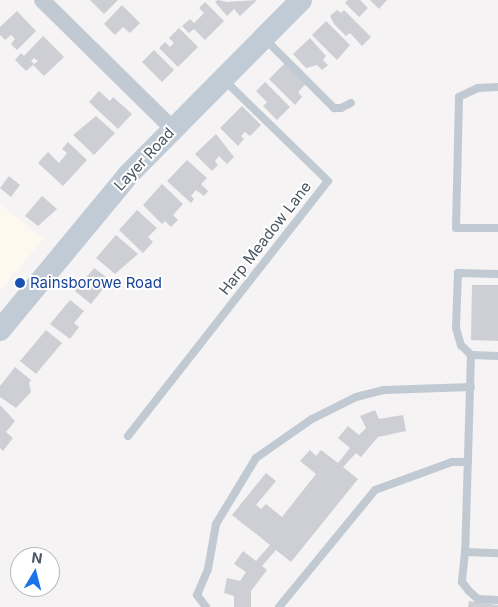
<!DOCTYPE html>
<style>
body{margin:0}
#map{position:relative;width:498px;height:607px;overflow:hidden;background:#f5f3f3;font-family:Inter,sans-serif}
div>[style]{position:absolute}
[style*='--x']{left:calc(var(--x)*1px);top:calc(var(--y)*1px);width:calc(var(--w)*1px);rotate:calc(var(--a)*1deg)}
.commercial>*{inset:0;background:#fdf9ef}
.building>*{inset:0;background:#cdcfd5}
.service>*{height:8px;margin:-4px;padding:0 4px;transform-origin:4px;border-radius:4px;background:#c1cad2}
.minor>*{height:16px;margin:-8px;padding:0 8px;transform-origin:8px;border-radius:8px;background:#c1cad2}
.secondary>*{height:22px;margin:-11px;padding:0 11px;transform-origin:11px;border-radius:11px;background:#c1cbd6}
.dots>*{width:14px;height:14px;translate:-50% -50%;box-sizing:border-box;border:2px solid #fff;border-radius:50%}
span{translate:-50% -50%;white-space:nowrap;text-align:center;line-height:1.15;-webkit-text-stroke:4px #fff;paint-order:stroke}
.street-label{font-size:15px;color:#4a5661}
.transit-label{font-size:15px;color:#164399}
.left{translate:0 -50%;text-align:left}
.north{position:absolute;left:10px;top:547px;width:50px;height:50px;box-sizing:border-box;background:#fff;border:1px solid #b7bbc0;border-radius:50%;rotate:8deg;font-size:14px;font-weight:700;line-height:20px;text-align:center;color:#4a5661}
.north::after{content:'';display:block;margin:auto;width:18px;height:22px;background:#1a73e8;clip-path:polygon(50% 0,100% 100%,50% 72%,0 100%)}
</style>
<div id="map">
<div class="commercial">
<i style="clip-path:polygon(0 204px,43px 239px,0 291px)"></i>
</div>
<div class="building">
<i style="clip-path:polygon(90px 0,118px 0,104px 14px)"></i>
<i style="clip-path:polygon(218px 0,227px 2px,257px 0,240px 16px,234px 9px,227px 16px,215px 2px)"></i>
<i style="clip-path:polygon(348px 0,360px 0,368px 8px,359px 17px,345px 3px)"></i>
<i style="clip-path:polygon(370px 0,387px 0,379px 9px)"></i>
<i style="clip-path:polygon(205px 2px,224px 21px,205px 40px,194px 29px,189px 33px,182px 26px,190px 19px,194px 23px,204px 13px,199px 8px)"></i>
<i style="clip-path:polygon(122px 5px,140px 23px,130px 33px,123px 27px,115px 35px,104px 24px)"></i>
<i style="clip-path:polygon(337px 10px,341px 13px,344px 10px,371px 37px,362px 46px,350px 33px,346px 36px,334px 24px,330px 16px)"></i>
<i style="clip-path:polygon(17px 11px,36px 31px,17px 50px,11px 44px,15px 39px,11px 35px,5px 40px,0 35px,0 27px)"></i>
<i style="clip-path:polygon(326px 21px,350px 45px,337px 60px,312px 35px)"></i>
<i style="clip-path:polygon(179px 28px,198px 47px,178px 67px,159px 48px,165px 42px,170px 47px,174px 43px,169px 38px)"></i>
<i style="clip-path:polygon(43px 36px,64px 57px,44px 76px,33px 65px,38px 61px,34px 58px,31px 61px,34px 64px,26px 71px,15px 60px,21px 53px,24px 56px)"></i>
<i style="clip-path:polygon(310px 38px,326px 56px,323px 60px,328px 65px,322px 70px,317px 65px,306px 68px,293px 54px)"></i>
<i style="clip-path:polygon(154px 50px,174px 70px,162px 82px,142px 62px)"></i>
<i style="clip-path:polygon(286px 62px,307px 83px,298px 92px,302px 97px,295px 105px,269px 79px)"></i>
<i style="clip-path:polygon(265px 82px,290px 107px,277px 120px,263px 106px,267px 102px,256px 91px)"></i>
<i style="clip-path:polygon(99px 91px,110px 101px,113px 97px,132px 114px,118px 129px,89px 102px)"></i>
<i style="clip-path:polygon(242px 106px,261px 125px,250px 136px,245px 132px,241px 136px,244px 139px,238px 146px,220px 128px)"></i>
<i style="clip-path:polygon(96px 116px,115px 133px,94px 155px,73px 135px)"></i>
<i style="clip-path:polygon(216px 134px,234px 157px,227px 164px,219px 156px,215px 161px,218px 165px,212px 171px,195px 154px)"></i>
<i style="clip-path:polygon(68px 142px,87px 160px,63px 186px,38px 163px,48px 152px,59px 163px,67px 153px,62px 149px)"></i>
<i style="clip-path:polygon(187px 160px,207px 178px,201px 184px,208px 191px,204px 196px,196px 190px,191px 196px,194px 199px,191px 203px,167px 181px)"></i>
<i style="clip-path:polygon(9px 176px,20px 185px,11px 197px,0 188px)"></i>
<i style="clip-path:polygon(162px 184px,183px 204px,173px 215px,178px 220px,171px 227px,165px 221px,162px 224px,143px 205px)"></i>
<i style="clip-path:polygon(42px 196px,57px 209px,38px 226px,25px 216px)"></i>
<i style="clip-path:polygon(137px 210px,157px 228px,148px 237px,153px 242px,143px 253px,119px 230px)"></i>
<i style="clip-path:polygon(116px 235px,138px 254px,115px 274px,96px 258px)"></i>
<i style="clip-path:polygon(94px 268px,110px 280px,91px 304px,75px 291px)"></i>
<i style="clip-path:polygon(472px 285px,498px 285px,498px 341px,471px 340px)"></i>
<i style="clip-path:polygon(70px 300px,84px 311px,74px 323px,79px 327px,70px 339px,50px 324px)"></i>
<i style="clip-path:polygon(46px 330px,62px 343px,36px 374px,20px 361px)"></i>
<i style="clip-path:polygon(15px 367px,31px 380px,29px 383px,31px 392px,16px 408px,0 397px,0 386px)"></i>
<i style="clip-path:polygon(0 405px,15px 421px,6px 432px,13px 438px,3px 451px,0 448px)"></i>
<i style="clip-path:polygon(375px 410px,379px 419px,403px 415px,406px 431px,378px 437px,361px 457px,356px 453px,343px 467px,358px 479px,291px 562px,276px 550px,262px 566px,267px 570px,251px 591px,251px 607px,234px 607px,234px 596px,224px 593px,227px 578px,240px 581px,246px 572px,234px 564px,243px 551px,256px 561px,270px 545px,232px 515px,266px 473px,276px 481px,256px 505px,261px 509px,266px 504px,282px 517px,316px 474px,300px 461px,310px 450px,316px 456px,321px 450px,338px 463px,350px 448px,338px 438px,348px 426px,359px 435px,366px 428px,360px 416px)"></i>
<i style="clip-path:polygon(469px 601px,498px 605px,498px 607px,468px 607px)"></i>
</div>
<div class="service">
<i style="--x:265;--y:39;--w:98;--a:45"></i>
<i style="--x:334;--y:108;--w:7;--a:0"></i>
<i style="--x:341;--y:108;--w:11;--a:-27"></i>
<i style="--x:498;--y:87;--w:20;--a:177"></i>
<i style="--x:478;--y:88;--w:21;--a:155"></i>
<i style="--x:459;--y:97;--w:131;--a:91.3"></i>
<i style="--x:456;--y:228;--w:42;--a:0"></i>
<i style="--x:498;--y:274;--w:40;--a:-178.6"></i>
<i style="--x:458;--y:273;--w:55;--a:92.1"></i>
<i style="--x:456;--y:328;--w:18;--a:74"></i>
<i style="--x:461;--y:345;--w:14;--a:45"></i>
<i style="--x:471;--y:355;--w:197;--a:91.7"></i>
<i style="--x:465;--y:552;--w:33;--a:2"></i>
<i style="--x:471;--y:355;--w:27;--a:2"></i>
<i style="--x:128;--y:436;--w:324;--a:-51.9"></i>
<i style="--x:328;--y:181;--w:145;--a:-135.8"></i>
<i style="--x:465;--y:552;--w:30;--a:96"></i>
<i style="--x:462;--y:582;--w:11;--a:52"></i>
<i style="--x:469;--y:591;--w:12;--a:42"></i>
<i style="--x:478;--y:599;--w:20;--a:3"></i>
<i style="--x:206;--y:607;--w:15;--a:-127"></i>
<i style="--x:197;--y:595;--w:28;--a:-67"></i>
<i style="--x:208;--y:569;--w:46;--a:-79.9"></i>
<i style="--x:216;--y:524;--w:77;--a:-58.8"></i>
<i style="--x:256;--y:458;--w:68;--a:-34.9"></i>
<i style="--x:312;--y:419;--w:49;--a:-26.6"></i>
<i style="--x:356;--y:397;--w:29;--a:-14"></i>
<i style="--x:384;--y:390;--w:87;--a:-2"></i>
<i style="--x:279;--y:607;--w:151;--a:-50.6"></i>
<i style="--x:375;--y:490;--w:82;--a:-20"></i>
<i style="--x:452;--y:462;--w:16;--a:0"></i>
</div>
<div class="minor">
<i style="--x:42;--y:0;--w:182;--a:44.6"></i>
</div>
<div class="secondary">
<i style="--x:0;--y:330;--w:201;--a:-50.4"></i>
<i style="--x:128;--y:175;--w:246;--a:-45.3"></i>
</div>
<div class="dots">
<i style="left:20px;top:283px;background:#1a4fb4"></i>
</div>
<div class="street-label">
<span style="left:144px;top:159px;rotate:-47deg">Layer Road</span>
<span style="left:265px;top:238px;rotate:-52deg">Harp Meadow Lane</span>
</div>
<div class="transit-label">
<span class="left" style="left:30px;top:283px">Rainsborowe Road</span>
</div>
<div class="north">N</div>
</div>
